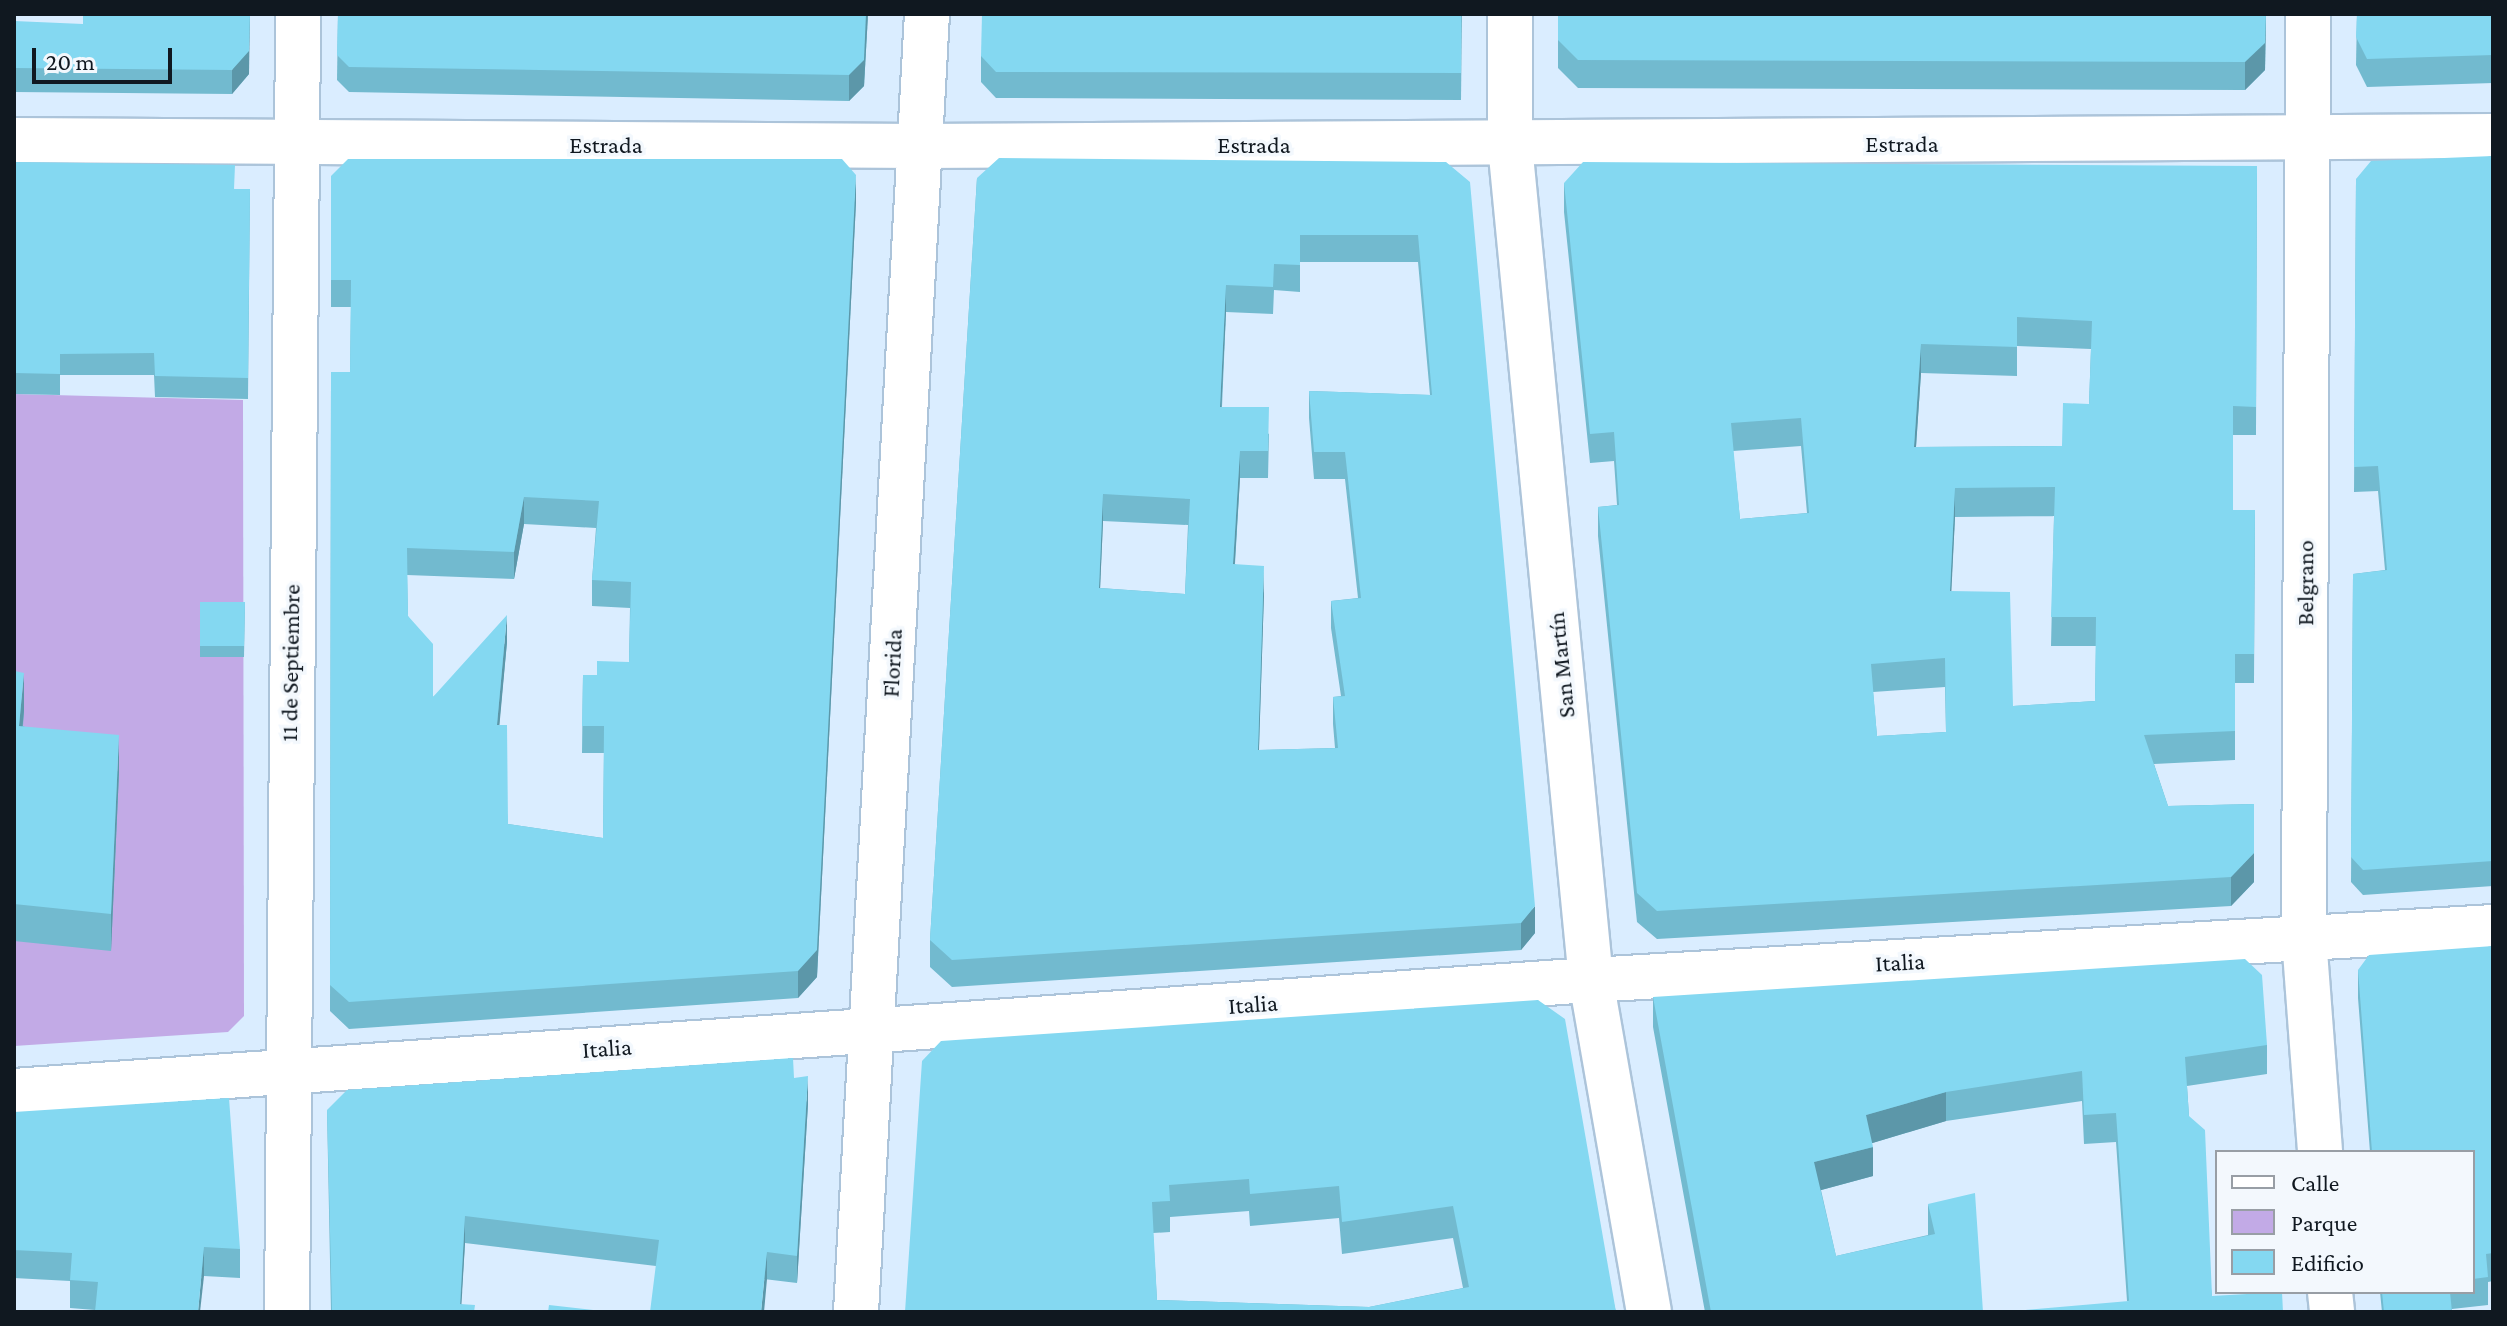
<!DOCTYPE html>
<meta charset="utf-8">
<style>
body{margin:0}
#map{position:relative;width:2507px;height:1326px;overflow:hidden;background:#daedff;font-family:"Crimson Pro",serif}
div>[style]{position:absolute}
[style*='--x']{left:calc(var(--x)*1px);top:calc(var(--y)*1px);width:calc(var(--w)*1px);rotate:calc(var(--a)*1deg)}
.green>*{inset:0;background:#c2aae6}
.roads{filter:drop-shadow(2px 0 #acc4da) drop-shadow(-2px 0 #acc4da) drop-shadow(0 2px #acc4da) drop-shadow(0 -2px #acc4da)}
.street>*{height:44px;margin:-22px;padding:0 22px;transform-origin:22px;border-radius:22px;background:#fff}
.wall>*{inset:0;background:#72bacf}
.shaded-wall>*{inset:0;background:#5c97a9}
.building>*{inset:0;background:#84d8f1}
span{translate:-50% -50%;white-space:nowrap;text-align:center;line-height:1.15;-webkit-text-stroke:7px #f3f8fd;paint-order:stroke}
.street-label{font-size:24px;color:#101820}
.frame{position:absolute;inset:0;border:16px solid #101820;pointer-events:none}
.legend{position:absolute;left:2215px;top:1150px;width:260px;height:144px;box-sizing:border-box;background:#f3f8fd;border:2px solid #989ea5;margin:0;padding:10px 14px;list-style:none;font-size:24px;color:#101820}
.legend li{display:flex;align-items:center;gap:16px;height:40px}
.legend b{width:40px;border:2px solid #989ea5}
.scale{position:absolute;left:32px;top:48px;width:140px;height:36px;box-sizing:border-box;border:4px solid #101820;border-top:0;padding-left:10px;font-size:24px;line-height:28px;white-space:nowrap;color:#101820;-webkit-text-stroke:6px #f3f8fd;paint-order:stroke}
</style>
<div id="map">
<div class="green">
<i style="clip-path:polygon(14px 394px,243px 400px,244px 1016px,228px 1032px,14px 1046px)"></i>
</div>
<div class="roads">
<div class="street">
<i style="--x:1510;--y:14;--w:131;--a:90"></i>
<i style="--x:1510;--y:145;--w:839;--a:84.46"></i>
<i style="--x:1591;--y:980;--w:337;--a:80.1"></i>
<i style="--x:2308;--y:14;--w:924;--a:90.25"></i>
<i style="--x:2304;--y:938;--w:215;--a:85.7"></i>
<i style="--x:14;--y:140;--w:905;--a:0.38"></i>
<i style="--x:919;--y:146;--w:1574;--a:-0.36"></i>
<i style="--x:14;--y:1091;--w:1581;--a:-4.03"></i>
<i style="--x:1591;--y:980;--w:904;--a:-3.36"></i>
<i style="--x:2330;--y:1292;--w:20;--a:84"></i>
<i style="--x:287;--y:1312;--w:1298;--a:-89.51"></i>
<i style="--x:856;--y:1312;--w:1300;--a:-86.87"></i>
</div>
</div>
<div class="wall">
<i style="clip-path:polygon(338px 14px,868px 14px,864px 86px,849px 101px,349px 92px,337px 80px)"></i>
<i style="clip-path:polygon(1462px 14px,1461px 100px,996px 98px,981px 82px,981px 56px)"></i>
<i style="clip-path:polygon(1558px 14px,2266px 14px,2265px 70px,2245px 90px,1578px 88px,1558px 68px)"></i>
<i style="clip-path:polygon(2357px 14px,2493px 14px,2493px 83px,2367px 87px,2356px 65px)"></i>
<i style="clip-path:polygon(14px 21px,249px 74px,232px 94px,14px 92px)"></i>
<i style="clip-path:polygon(2493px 156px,2493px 886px,2363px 895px,2351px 882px,2353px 574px,2385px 570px,2378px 491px,2354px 492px,2356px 179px)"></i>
<i style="clip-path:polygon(14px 162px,235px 189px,250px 189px,248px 399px,155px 397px,154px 375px,60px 375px,60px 395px,14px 394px)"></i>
<i style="clip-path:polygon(evenodd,1446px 162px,1535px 933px,1521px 950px,952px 987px,930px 967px,930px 940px,977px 178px,1446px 162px,1300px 262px,1418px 262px,1430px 395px,1309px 391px,1309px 418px,1314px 479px,1345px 479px,1358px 598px,1331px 601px,1331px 628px,1341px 696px,1333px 697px,1333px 724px,1335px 748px,1259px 750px,1264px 593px,1235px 564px,1240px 478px,1268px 478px,1269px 434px,1222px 407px,1226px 312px,1273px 314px,1274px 290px,1300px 292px,1300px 262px,1446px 162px,1103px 521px,1188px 525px,1185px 594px,1100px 588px,1103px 521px)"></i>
<i style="clip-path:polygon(evenodd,2257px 166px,2256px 435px,2233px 435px,2233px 510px,2255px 510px,2254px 683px,2235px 683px,2235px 760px,2154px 764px,2168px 806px,2254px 804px,2254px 882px,2231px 906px,1657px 939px,1637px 922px,1598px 536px,1598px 507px,1617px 505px,1614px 461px,1590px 463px,1564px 212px,1564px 183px,2257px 166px,2017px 346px,2091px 349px,2089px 404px,2062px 446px,1916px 447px,1921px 373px,2017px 376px,2017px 346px,2257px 166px,1801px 446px,1807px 513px,1740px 519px,1733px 451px,1801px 446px,2257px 166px,2054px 516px,2051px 646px,2096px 646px,2095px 701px,2013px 706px,1951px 591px,1955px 517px,2054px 516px,2257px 166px,1945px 687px,1946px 732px,1877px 736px,1873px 692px,1945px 687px)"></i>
<i style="clip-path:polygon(evenodd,331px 176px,856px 202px,817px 977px,798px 998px,349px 1029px,330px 1011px,331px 372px,350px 372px,351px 307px,331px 307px,331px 176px,524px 524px,596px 528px,592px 580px,592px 606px,630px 608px,629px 662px,597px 675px,583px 675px,582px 753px,604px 753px,603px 838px,508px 824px,499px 725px,507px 642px,433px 697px,408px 616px,407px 575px,514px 579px,524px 524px)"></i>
<i style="clip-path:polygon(200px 602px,245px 602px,244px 657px,200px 657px)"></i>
<i style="clip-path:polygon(14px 644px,16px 671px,24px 711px,23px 726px,119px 772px,111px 951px,14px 941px)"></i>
<i style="clip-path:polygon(2493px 946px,2493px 1281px,2488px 1282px,2488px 1305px,2452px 1309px,2452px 1312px,2382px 1312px,2380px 1292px,2473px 1292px,2473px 1152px,2370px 1152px,2358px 998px,2358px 970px)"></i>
<i style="clip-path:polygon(1653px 997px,2267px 1045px,2267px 1074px,2187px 1086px,2189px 1116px,2212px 1296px,2127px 1301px,2116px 1142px,2084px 1144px,2082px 1101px,1946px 1121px,1872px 1143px,1873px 1176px,1821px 1190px,1836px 1256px,1928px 1235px,1928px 1204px,1983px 1312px,1705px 1312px,1653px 1027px)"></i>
<i style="clip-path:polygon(evenodd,1538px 1000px,1616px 1312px,905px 1312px,1538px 1000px,1249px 1211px,1250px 1226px,1339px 1218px,1342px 1254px,1453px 1238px,1463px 1288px,1369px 1307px,1157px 1300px,1153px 1233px,1170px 1232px,1170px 1217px,1249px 1211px)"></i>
<i style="clip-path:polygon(794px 1078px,808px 1104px,797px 1283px,465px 1243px,461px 1304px,475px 1312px,331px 1312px,327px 1110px)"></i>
<i style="clip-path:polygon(14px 1112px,240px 1249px,240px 1278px,204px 1276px,95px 1310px,70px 1308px,70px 1281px,14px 1278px)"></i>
</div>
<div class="shaded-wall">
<i style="clip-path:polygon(250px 14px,249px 74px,232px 94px,232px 70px)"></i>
<i style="clip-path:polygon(866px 14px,868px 14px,864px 86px,849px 101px,849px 75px)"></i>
<i style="clip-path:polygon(2266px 14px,2265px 70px,2245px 90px,2245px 62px)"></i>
<i style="clip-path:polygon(856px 175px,856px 202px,817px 977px,798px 998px,798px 971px)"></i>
<i style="clip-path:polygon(1226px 285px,1226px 312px,1220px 434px,1220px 407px)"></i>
<i style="clip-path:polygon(1921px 344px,1921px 373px,1914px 476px,1914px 447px)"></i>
<i style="clip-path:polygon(1240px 451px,1240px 478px,1233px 591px,1233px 564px)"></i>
<i style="clip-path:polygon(1955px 488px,1955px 517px,1950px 619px,1950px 591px)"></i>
<i style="clip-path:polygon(1103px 494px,1103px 521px,1099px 614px,1099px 588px)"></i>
<i style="clip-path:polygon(524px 497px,524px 524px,514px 579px,514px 552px)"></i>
<i style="clip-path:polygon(1264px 566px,1264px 593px,1258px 777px,1258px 750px)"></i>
<i style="clip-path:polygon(507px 615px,507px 642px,497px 752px,497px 725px)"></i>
<i style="clip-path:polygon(24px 673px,24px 711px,19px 763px,19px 726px)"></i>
<i style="clip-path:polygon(119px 735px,119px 772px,111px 951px,111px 914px)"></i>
<i style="clip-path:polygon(2254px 853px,2254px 882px,2231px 906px,2231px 877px)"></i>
<i style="clip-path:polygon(1535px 906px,1535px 933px,1521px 950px,1521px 923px)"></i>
<i style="clip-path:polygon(808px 1076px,808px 1104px,797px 1283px,797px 1256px)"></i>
<i style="clip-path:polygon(1946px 1092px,1946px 1121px,1866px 1145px,1866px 1115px)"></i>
<i style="clip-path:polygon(1873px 1147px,1873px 1176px,1814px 1192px,1814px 1162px)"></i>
<i style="clip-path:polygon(465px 1216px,465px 1243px,461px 1312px,460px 1312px)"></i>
<i style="clip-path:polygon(204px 1247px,204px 1276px,200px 1312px,198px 1312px)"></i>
<i style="clip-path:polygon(767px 1252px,767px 1279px,764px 1312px,761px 1312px)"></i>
</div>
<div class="building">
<i style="clip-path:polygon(83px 14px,250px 14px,249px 51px,232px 70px,14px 68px,14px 21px,83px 24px)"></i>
<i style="clip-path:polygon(338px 14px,866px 14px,864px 60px,849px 75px,349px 67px,337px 55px)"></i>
<i style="clip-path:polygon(982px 14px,1461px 14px,1461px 73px,996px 72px,981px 56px)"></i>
<i style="clip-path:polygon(1558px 14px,2266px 14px,2265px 43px,2245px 62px,1578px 60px,1558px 40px)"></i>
<i style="clip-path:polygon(2357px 14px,2493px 14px,2493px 55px,2367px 59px,2356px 37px)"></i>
<i style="clip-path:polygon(2493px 156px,2493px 861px,2363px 870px,2351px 857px,2353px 574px,2387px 570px,2378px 466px,2354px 467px,2356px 179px,2371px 161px)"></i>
<i style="clip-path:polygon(evenodd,999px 158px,1446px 162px,1470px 182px,1535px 906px,1521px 923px,952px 960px,930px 940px,977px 178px,999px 158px,1300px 235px,1418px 235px,1432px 395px,1309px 391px,1314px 452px,1345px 452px,1361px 598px,1331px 601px,1345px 696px,1333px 697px,1338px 748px,1258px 750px,1264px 566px,1233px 564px,1240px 451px,1268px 451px,1269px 407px,1220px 407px,1226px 285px,1273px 287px,1274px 264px,1300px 265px,1300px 235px,999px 158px,1103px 494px,1190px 499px,1185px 594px,1099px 588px,1103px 494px)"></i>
<i style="clip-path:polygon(evenodd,348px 159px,842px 159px,856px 175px,817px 950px,798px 971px,349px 1002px,330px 985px,331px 372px,350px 372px,351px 280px,331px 280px,331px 176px,348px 159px,524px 497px,599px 501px,592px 580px,631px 582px,629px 662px,597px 661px,597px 675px,583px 675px,582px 726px,604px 726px,603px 838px,508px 824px,507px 725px,497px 725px,507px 615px,433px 697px,433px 644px,408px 616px,407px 548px,514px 552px,524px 497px)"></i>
<i style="clip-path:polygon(14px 162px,235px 165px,234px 189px,250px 189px,248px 378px,155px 376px,154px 353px,60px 354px,60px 374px,14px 373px)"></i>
<i style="clip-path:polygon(evenodd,1583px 162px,2257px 166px,2256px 407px,2233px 406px,2233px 510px,2255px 510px,2254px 654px,2235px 654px,2235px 731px,2144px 735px,2168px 806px,2254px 804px,2254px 853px,2231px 877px,1657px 911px,1637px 893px,1598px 507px,1619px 505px,1614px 432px,1590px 434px,1564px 183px,1583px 162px,2017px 317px,2092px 321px,2089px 404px,2063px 403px,2062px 446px,1914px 447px,1921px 344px,2017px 347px,2017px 317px,1583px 162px,1801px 418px,1809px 513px,1740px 519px,1731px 423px,1801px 418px,1583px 162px,2055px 487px,2051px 617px,2096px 617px,2095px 701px,2013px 706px,2010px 592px,1950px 591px,1955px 488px,2055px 487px,1583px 162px,1945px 658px,1946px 732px,1877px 736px,1871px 664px,1945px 658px)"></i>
<i style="clip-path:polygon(200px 602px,245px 602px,244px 646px,200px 646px)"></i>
<i style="clip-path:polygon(14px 644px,16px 644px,15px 671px,24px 673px,19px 726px,119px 735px,111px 914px,14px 904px)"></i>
<i style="clip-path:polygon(2493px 946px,2493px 1253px,2486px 1254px,2488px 1277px,2473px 1279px,2473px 1152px,2372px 1152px,2358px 970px,2369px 955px)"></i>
<i style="clip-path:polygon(2245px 959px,2262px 975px,2267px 1045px,2185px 1057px,2189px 1116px,2205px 1130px,2212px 1296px,2282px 1292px,2283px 1312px,2002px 1312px,2129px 1301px,2116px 1113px,2084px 1115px,2082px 1071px,1946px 1092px,1866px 1115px,1873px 1147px,1814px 1162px,1836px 1256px,1935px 1234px,1928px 1204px,1975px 1193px,1983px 1312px,1711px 1312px,1653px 997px)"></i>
<i style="clip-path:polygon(evenodd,1538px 1000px,1565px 1019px,1616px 1312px,905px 1312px,922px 1061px,941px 1041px,1538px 1000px,1249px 1179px,1250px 1194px,1339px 1186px,1342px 1222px,1453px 1206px,1469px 1287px,1369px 1307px,1157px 1300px,1152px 1202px,1170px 1201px,1169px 1185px,1249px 1179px)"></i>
<i style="clip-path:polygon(793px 1058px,794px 1078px,808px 1076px,797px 1256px,767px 1252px,761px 1312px,650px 1312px,659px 1240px,465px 1216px,460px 1304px,475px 1305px,474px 1312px,332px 1312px,327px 1110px,347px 1090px)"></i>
<i style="clip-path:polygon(229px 1098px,240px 1249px,204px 1247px,198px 1312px,95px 1312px,98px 1282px,70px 1280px,72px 1253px,14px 1250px,14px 1112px)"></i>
<i style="clip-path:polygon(2382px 1292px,2450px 1292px,2452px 1312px,2384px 1312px)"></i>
<i style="clip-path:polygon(549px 1305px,611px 1312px,548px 1312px)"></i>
</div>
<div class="street-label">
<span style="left:1902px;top:144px">Estrada</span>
<span style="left:606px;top:145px">Estrada</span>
<span style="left:1254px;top:145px">Estrada</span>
<span style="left:2305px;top:583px;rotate:-90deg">Belgrano</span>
<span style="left:290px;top:663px;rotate:-89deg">11 de Septiembre</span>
<span style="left:892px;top:663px;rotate:-87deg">Florida</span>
<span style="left:1561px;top:665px;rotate:-96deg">San Martín</span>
<span style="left:1900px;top:962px;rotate:-3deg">Italia</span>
<span style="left:1253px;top:1004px;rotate:-4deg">Italia</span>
<span style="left:607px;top:1048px;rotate:-4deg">Italia</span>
</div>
<div class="frame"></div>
<ul class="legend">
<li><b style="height:10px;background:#fff"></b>Calle</li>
<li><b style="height:22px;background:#c2aae6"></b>Parque</li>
<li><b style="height:22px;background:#84d8f1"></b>Edificio</li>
</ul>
<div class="scale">20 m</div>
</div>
